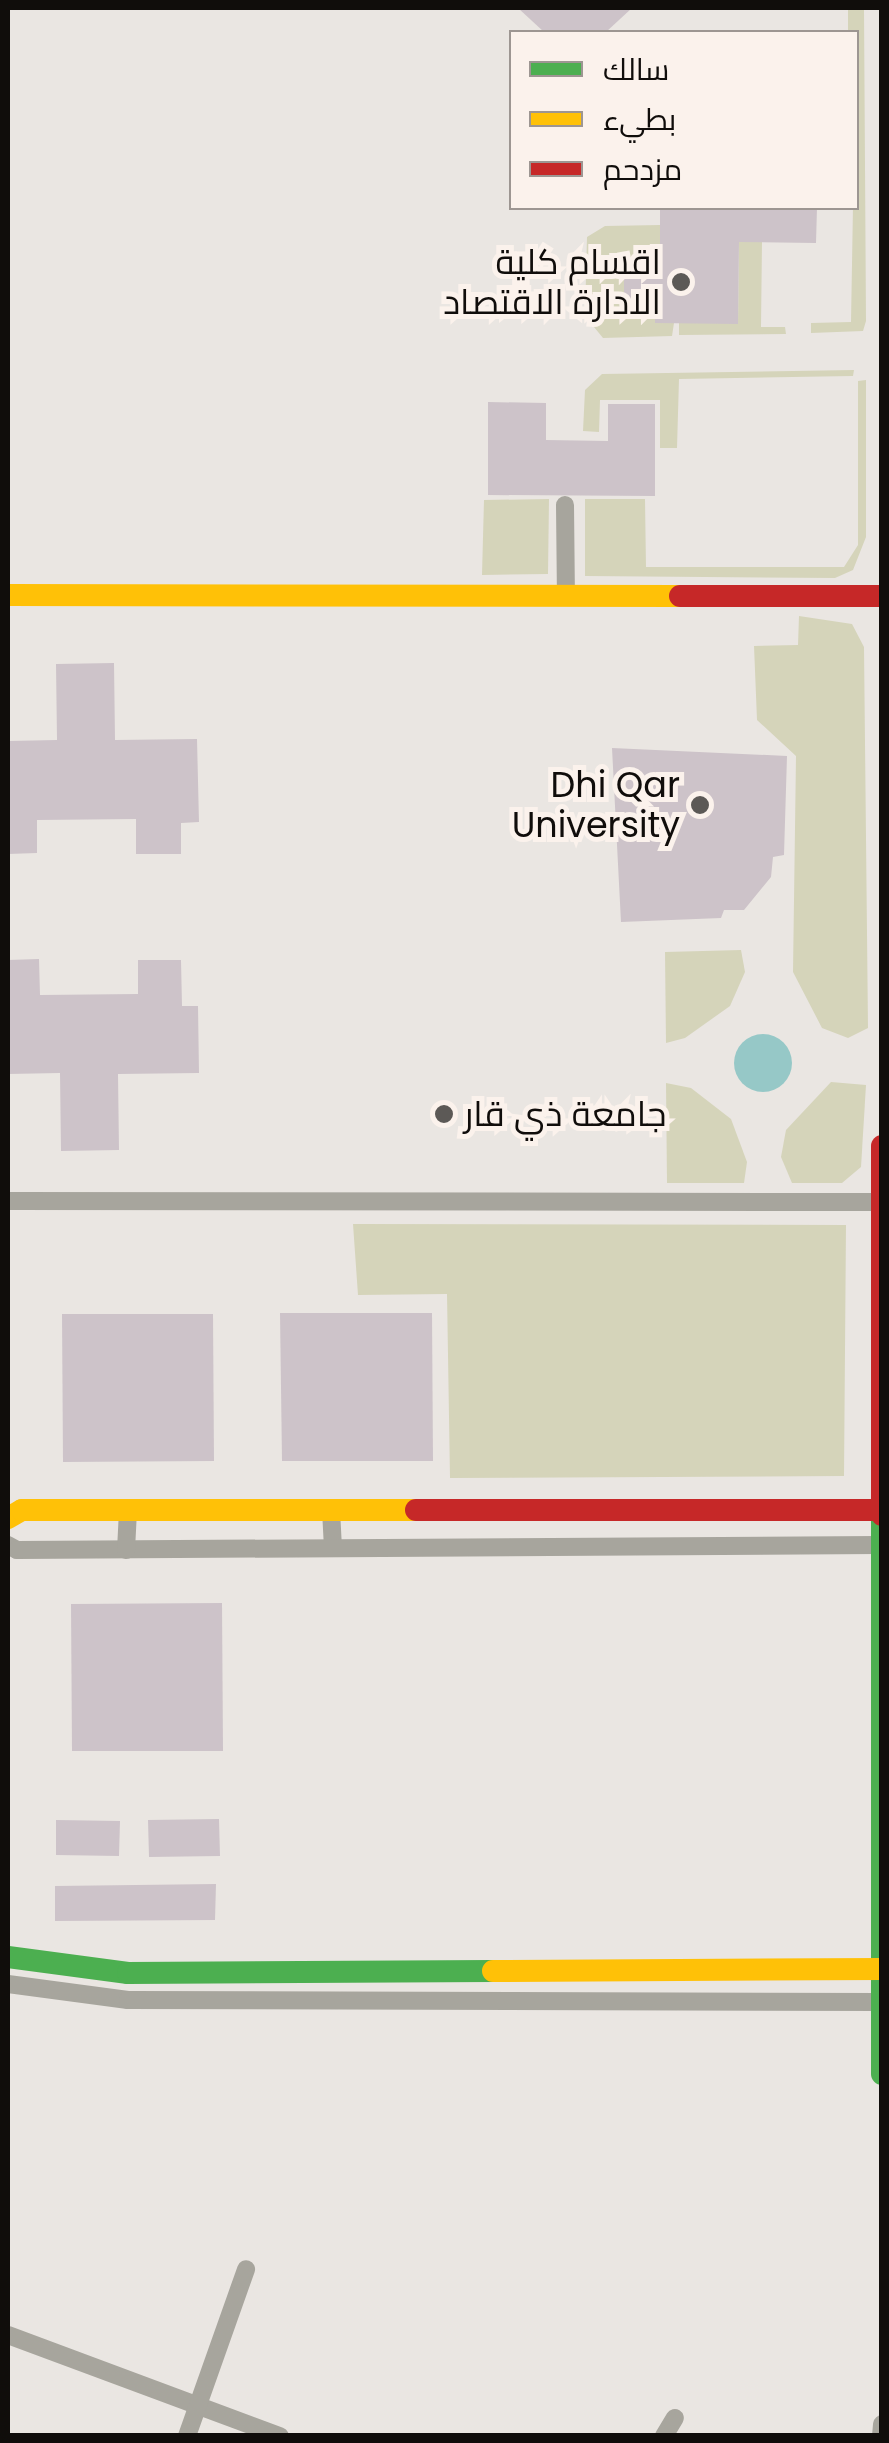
<!DOCTYPE html>
<meta charset="utf-8">
<style>
body{margin:0}
#map{position:relative;width:889px;height:2443px;overflow:hidden;background:#eae6e2;font-family:Poppins,Cairo,sans-serif}
div>[style]{position:absolute}
[style*='--x']{left:calc(var(--x)*1px);top:calc(var(--y)*1px);width:calc(var(--w)*1px);rotate:calc(var(--a)*1deg)}
.green>*{inset:0;background:#d5d4ba}
.water>*{inset:0;background:#96c8c7}
.round{border-radius:50%}
.building>*{inset:0;background:#cdc3c9}
.street>*{height:18px;margin:-9px;padding:0 9px;transform-origin:9px;border-radius:9px;background:#a7a59d}
.fast>*{height:22px;margin:-11px;padding:0 11px;transform-origin:11px;border-radius:11px;background:#4caf50}
.slow>*{height:22px;margin:-11px;padding:0 11px;transform-origin:11px;border-radius:11px;background:#ffc107}
.jam>*{height:22px;margin:-11px;padding:0 11px;transform-origin:11px;border-radius:11px;background:#c62828}
.dots>*{width:28px;height:28px;translate:-50% -50%;box-sizing:border-box;border:5px solid #fbf2ec;border-radius:50%}
span{translate:-50% -50%;white-space:nowrap;text-align:center;line-height:1.15;-webkit-text-stroke:10px #fbf2ec;paint-order:stroke}
.poi-label{font-size:35px;color:#100d0b}
.right{translate:-100% -50%;text-align:right}
.left{translate:0 -50%;text-align:left}
.frame{position:absolute;inset:0;border:10px solid #100d0b;pointer-events:none}
.legend{position:absolute;left:509px;top:30px;width:350px;height:180px;box-sizing:border-box;background:#fbf2ec;border:2px solid #9d9692;margin:0;padding:12px 18px;list-style:none;font-size:30px;color:#100d0b}
.legend li{display:flex;align-items:center;gap:20px;height:50px}
.legend b{width:50px;border:2px solid #9d9692}
</style>
<div id="map">
<div class="green">
<i style="clip-path:polygon(848px 8px,864px 8px,866px 321px,863px 331px,811px 333px,811px 323px,851px 322px,856px 32px,848px 32px)"></i>
<i style="clip-path:polygon(660px 225px,660px 260px,624px 260px,624px 304px,655px 305px,674px 323px,672px 336px,603px 338px,585px 316px,587px 237px,605px 226px)"></i>
<i style="clip-path:polygon(739px 242px,762px 242px,761px 327px,785px 327px,786px 334px,679px 335px,679px 323px,738px 323px)"></i>
<i style="clip-path:polygon(854px 370px,853px 376px,679px 379px,677px 448px,660px 448px,660px 400px,600px 400px,599px 432px,583px 431px,585px 390px,602px 374px)"></i>
<i style="clip-path:polygon(866px 380px,866px 537px,853px 570px,835px 578px,585px 576px,585px 499px,645px 499px,646px 567px,844px 567px,858px 545px,858px 381px)"></i>
<i style="clip-path:polygon(549px 499px,548px 574px,482px 575px,484px 500px)"></i>
<i style="clip-path:polygon(799px 616px,852px 624px,864px 647px,868px 1028px,848px 1038px,822px 1028px,793px 972px,796px 756px,757px 720px,754px 646px,798px 645px)"></i>
<i style="clip-path:polygon(741px 950px,745px 972px,730px 1006px,685px 1038px,666px 1043px,665px 952px)"></i>
<i style="clip-path:polygon(831px 1082px,866px 1085px,861px 1167px,842px 1183px,792px 1183px,781px 1157px,786px 1130px)"></i>
<i style="clip-path:polygon(666px 1083px,691px 1088px,731px 1119px,747px 1162px,744px 1183px,667px 1183px)"></i>
<i style="clip-path:polygon(353px 1224px,846px 1225px,844px 1476px,450px 1478px,447px 1294px,358px 1295px)"></i>
</div>
<div class="water">
<i class="round" style="left:734px;top:1034px;width:58px;height:58px"></i>
</div>
<div class="building">
<i style="clip-path:polygon(518px 8px,632px 8px,606px 32px,544px 32px)"></i>
<i style="clip-path:polygon(660px 208px,817px 208px,816px 243px,739px 242px,738px 324px,655px 323px,655px 305px,624px 304px,624px 260px,660px 260px)"></i>
<i style="clip-path:polygon(488px 402px,546px 403px,546px 440px,608px 441px,608px 404px,655px 404px,655px 496px,488px 495px)"></i>
<i style="clip-path:polygon(114px 663px,115px 740px,197px 739px,199px 822px,181px 823px,181px 854px,136px 854px,136px 819px,37px 820px,37px 853px,8px 854px,8px 741px,57px 740px,56px 664px)"></i>
<i style="clip-path:polygon(612px 748px,787px 756px,784px 855px,773px 857px,771px 877px,744px 910px,724px 910px,721px 918px,621px 922px)"></i>
<i style="clip-path:polygon(39px 959px,40px 995px,138px 994px,138px 960px,181px 960px,182px 1006px,198px 1006px,199px 1073px,118px 1074px,119px 1150px,61px 1151px,60px 1073px,8px 1074px,8px 960px)"></i>
<i style="clip-path:polygon(280px 1313px,432px 1313px,433px 1461px,282px 1461px)"></i>
<i style="clip-path:polygon(62px 1314px,213px 1314px,214px 1461px,63px 1462px)"></i>
<i style="clip-path:polygon(222px 1603px,223px 1751px,72px 1751px,71px 1604px)"></i>
<i style="clip-path:polygon(219px 1819px,220px 1856px,149px 1857px,148px 1820px)"></i>
<i style="clip-path:polygon(56px 1820px,120px 1821px,119px 1856px,56px 1855px)"></i>
<i style="clip-path:polygon(216px 1884px,215px 1920px,55px 1921px,55px 1886px)"></i>
</div>
<div class="street">
<i style="--x:565;--y:505;--w:91;--a:89.4"></i>
<i style="--x:8;--y:1201;--w:874;--a:0.07"></i>
<i style="--x:331;--y:1510;--w:38;--a:87"></i>
<i style="--x:8;--y:1545;--w:10;--a:29"></i>
<i style="--x:17;--y:1550;--w:861;--a:-0.33"></i>
<i style="--x:126;--y:1550;--w:40;--a:-87.1"></i>
<i style="--x:8;--y:1984;--w:121;--a:7.6"></i>
<i style="--x:128;--y:2000;--w:752;--a:0.15"></i>
<i style="--x:8;--y:2335;--w:290;--a:20.4"></i>
<i style="--x:187;--y:2436;--w:177;--a:-70.5"></i>
<i style="--x:664;--y:2436;--w:21;--a:-59"></i>
<i style="--x:881;--y:2436;--w:12;--a:-85"></i>
</div>
<div class="fast">
<i style="--x:882;--y:1515;--w:559;--a:90"></i>
<i style="--x:8;--y:1957;--w:121;--a:7.6"></i>
<i style="--x:128;--y:1973;--w:365;--a:-0.3"></i>
</div>
<div class="slow">
<i style="--x:8;--y:595;--w:672;--a:0.09"></i>
<i style="--x:8;--y:1518;--w:16;--a:-30"></i>
<i style="--x:22;--y:1510;--w:394;--a:0"></i>
<i style="--x:493;--y:1971;--w:389;--a:-0.3"></i>
</div>
<div class="jam">
<i style="--x:680;--y:596;--w:202;--a:0"></i>
<i style="--x:882;--y:1146;--w:369;--a:90"></i>
<i style="--x:416;--y:1510;--w:462;--a:0"></i>
</div>
<div class="dots">
<i style="left:681px;top:282px;background:#5c5956"></i>
<i style="left:700px;top:805px;background:#5c5956"></i>
<i style="left:444px;top:1114px;background:#5c5956"></i>
</div>
<div class="poi-label">
<span class="right" style="left:661px;top:282px">اقسام كلية<br>الادارة الاقتصاد</span>
<span class="right" style="left:680px;top:805px">Dhi Qar<br>University</span>
<span class="left" style="left:464px;top:1114px">جامعة ذي قار</span>
</div>
<div class="frame"></div>
<ul class="legend">
<li><b style="height:12px;background:#4caf50"></b>سالك</li>
<li><b style="height:12px;background:#ffc107"></b>بطيء</li>
<li><b style="height:12px;background:#c62828"></b>مزدحم</li>
</ul>
</div>
